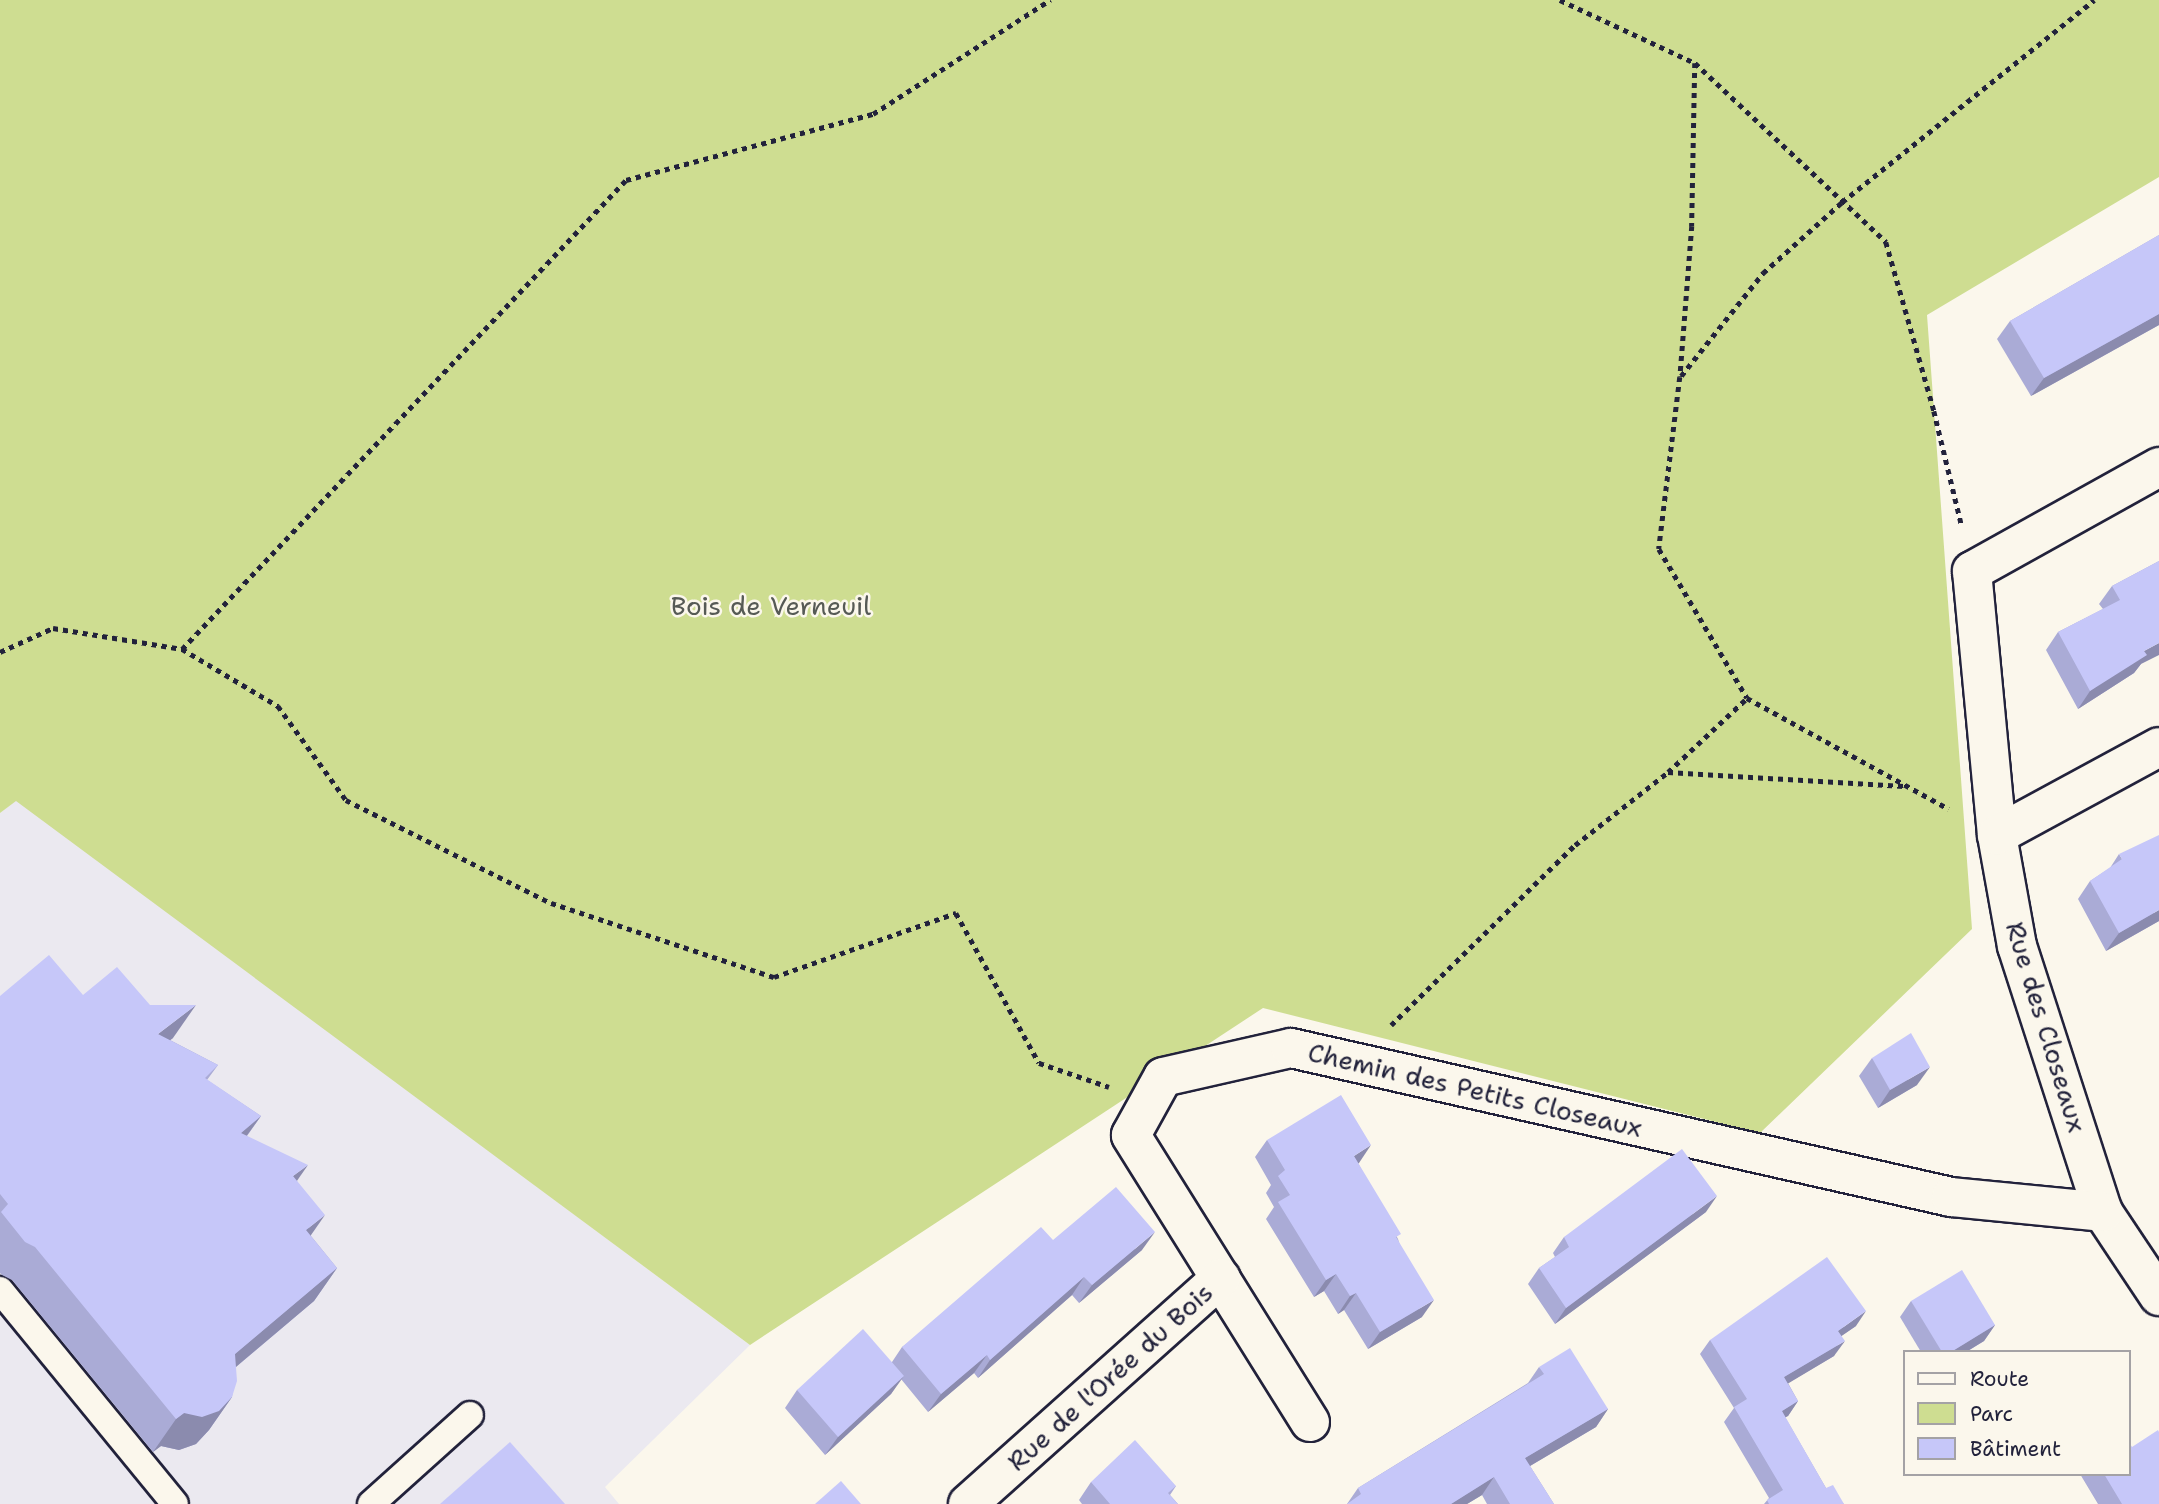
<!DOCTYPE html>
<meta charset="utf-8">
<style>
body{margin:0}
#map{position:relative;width:2159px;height:1504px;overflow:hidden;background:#fbf7ec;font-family:"Shantell Sans",sans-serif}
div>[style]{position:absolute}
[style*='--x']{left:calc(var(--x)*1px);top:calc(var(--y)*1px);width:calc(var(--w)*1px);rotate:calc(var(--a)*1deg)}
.built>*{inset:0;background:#ebe9f0}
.green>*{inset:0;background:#cedd91}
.path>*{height:4.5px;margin-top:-2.25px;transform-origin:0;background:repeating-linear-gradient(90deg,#22223b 0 5px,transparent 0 10px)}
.roads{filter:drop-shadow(2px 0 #22223b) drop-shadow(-2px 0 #22223b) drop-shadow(0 2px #22223b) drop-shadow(0 -2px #22223b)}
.lane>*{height:26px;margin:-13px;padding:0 13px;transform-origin:13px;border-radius:13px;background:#fbf7ec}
.street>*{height:38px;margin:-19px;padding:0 19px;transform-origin:19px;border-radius:19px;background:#fbf7ec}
.wall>*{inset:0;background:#aaabd6}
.shaded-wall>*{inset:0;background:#8b8bae}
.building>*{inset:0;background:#c6c7f9}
span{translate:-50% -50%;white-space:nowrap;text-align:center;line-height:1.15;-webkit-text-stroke:5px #fbf7ec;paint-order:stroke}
.park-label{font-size:26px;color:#565a55}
.street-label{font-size:26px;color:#22223b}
.legend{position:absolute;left:1903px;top:1350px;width:228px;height:126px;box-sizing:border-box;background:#fbf7ec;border:2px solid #a4a2a5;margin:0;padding:9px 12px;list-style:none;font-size:21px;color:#22223b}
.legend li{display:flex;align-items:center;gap:14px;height:35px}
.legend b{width:35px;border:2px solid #a4a2a5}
</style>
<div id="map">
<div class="built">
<i style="clip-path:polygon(16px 800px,750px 1345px,605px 1487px,619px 1504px,0 1504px,0 813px)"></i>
</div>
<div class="green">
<i style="clip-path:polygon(0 0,2159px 0,2159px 177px,1927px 315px,1972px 929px,1760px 1133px,1263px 1008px,750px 1345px,16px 801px,0 813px)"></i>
</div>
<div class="path">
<i style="--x:1560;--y:0;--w:149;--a:25"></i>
<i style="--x:1695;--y:63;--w:262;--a:43.1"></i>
<i style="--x:1886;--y:242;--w:176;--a:74.1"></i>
<i style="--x:1934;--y:411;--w:119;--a:76.4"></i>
<i style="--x:1695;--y:63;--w:163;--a:91.1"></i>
<i style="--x:1692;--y:226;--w:151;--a:94.5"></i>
<i style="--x:1680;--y:377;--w:173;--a:97"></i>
<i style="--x:1659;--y:549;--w:173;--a:59.4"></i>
<i style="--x:1747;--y:698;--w:230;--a:28.8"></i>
<i style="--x:1681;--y:376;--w:132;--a:-51.5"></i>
<i style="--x:1763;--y:273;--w:106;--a:-41.9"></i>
<i style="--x:1842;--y:202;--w:323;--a:-38.7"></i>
<i style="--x:182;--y:649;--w:646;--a:-46.57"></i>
<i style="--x:626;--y:180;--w:256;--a:-15"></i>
<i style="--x:873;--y:114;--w:211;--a:-32.8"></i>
<i style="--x:0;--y:652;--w:58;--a:-24.4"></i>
<i style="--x:53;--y:628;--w:131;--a:9.2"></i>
<i style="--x:182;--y:649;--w:112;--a:30.7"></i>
<i style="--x:278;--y:706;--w:116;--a:54.1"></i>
<i style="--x:346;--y:800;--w:229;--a:26.7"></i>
<i style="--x:551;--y:903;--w:235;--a:18.4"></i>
<i style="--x:774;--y:977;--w:193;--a:-19.4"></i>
<i style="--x:956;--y:913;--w:171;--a:61"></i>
<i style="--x:1039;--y:1063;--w:74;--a:18.9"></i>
<i style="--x:1668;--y:772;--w:236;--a:3.4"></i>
<i style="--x:1391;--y:1025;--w:257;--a:-44.4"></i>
<i style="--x:1575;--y:845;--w:118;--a:-38.1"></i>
<i style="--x:1668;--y:772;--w:108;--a:-43.1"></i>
</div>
<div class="roads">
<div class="lane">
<i style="--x:0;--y:1290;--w:276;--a:50.7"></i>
<i style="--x:371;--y:1504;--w:133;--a:-42"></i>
</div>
<div class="street">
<i style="--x:2159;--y:467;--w:214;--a:150.9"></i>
<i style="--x:1972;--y:571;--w:265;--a:84.6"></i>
<i style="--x:1997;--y:835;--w:113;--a:79.8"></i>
<i style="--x:2017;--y:946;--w:280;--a:72.1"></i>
<i style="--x:2103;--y:1212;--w:101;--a:56.3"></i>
<i style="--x:1997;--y:835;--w:184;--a:-28.5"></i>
<i style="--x:1310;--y:1422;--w:338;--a:-122"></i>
<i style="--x:1131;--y:1135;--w:66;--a:-61.1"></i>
<i style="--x:1163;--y:1077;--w:131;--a:-12.8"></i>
<i style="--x:1291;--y:1048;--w:677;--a:12.72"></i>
<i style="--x:1951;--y:1197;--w:153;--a:5.6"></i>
<i style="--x:968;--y:1504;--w:339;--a:-41.8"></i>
</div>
</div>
<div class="wall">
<i style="clip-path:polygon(2159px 235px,2159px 325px,2031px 396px,1997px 339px,2010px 321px)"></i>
<i style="clip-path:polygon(2159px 561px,2141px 664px,2134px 673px,2078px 709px,2046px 650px,2058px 632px,2103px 609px,2099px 604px,2112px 586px)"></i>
<i style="clip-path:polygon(2119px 854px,2159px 921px,2106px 951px,2078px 899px,2090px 881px,2110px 868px)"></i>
<i style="clip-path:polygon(0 996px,173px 1038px,170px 1040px,218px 1065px,207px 1080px,261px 1116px,247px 1136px,297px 1181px,311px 1236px,337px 1268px,314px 1301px,236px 1367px,232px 1397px,209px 1430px,196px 1444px,179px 1450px,161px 1446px,153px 1452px,12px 1280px,2px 1275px,0 1273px)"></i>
<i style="clip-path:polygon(1872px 1058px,1917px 1085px,1878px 1108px,1859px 1076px)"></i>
<i style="clip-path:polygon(1267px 1140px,1358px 1163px,1398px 1239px,1422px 1317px,1368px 1349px,1344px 1310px,1338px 1314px,1324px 1291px,1314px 1297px,1266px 1219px,1274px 1207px,1266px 1193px,1271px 1185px,1255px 1157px)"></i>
<i style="clip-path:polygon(1706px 1212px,1555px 1324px,1528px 1284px,1539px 1268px,1555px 1257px,1553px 1253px,1564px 1237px)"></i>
<i style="clip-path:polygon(1053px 1240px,1142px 1250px,1079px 1303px,1072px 1295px,978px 1378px,974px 1373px,928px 1412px,901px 1379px,891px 1394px,825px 1455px,785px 1408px,797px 1390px,892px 1362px,902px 1347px)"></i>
<i style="clip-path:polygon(1911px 1301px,1995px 1325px,1984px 1341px,1966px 1352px,1921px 1352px,1900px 1317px)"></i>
<i style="clip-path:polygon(1856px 1326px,1841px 1336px,1834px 1356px,1788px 1383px,1798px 1401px,1788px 1416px,1785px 1417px,1826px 1488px,1844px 1504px,1764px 1504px,1769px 1498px,1724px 1422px,1734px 1408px,1700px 1354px,1710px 1340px)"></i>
<i style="clip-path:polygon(1539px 1367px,1608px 1409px,1596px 1427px,1530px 1466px,1554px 1504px,1487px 1504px,1482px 1495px,1467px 1504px,1347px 1504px,1358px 1488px,1528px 1383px)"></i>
<i style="clip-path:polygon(2132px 1447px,2159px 1504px,2098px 1504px,2080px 1474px,2129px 1474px)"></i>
<i style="clip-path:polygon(1091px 1482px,1176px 1486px,1170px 1495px,1178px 1504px,1082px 1504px,1079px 1500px)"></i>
</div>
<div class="shaded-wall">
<i style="clip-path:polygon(2159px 314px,2159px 325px,2031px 396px,2044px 378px)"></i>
<i style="clip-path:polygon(2159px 643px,2159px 655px,2141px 664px,2134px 673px,2078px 709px,2090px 691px,2144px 651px)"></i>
<i style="clip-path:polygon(2159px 910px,2159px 921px,2106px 951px,2119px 933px)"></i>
<i style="clip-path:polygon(196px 1005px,173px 1038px,135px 1067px,158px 1034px)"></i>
<i style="clip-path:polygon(1930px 1067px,1917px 1085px,1878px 1108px,1890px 1090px)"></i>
<i style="clip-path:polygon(261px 1116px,237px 1149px,241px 1133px)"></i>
<i style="clip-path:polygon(1371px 1145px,1359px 1163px,1342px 1173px,1354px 1156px)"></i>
<i style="clip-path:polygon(308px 1165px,285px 1198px,293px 1176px)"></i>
<i style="clip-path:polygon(1717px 1196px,1706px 1212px,1555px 1324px,1566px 1308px)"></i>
<i style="clip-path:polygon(325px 1215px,302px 1248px,306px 1230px)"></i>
<i style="clip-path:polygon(1155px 1232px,1142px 1250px,1079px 1303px,1092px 1285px)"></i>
<i style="clip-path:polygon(337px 1268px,314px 1301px,212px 1387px,235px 1354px)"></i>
<i style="clip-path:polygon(1336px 1274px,1324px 1291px,1314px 1297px,1326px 1280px)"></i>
<i style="clip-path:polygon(1084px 1277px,1072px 1295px,978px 1378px,990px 1360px)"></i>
<i style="clip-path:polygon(1356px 1293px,1344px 1310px,1338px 1314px,1350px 1296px)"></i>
<i style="clip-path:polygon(1434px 1300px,1422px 1317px,1368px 1349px,1380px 1332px)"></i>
<i style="clip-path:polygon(1866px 1311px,1856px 1326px,1827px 1346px,1838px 1331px)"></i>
<i style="clip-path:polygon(1995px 1325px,1984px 1341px,1966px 1352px,1951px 1352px)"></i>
<i style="clip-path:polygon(1845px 1341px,1834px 1356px,1774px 1392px,1784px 1377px)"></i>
<i style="clip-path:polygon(987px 1355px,974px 1373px,928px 1412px,941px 1394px)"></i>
<i style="clip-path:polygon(904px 1376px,891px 1394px,825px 1455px,838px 1437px)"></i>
<i style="clip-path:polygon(232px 1397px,209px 1430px,196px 1444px,179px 1450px,161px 1446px,153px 1452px,176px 1419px,184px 1413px)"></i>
<i style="clip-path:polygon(1798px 1401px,1788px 1416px,1771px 1425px,1782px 1411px)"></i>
<i style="clip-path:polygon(1608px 1409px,1596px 1427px,1513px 1476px,1525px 1458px)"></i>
<i style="clip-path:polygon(1494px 1477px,1482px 1495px,1467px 1504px,1451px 1504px)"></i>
</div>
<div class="building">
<i style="clip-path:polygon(2159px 235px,2159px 314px,2044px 378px,2010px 321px)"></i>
<i style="clip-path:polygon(2159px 561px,2159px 643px,2144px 651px,2147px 655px,2090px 691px,2058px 632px,2120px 600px,2112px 586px)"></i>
<i style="clip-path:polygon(2159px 835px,2159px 910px,2119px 933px,2090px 881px,2122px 859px,2119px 854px)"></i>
<i style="clip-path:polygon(49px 955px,83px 995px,117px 967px,150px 1005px,196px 1005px,158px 1034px,218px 1065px,205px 1078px,261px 1116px,241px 1133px,308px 1165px,293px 1176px,325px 1215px,306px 1230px,337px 1268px,235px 1354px,237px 1381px,232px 1397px,219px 1411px,202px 1417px,184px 1413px,176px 1419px,35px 1247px,25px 1242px,1px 1212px,8px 1204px,0 1194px,0 996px)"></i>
<i style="clip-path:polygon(1911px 1033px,1930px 1067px,1890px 1090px,1872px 1058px)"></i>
<i style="clip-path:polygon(1341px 1095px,1371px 1145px,1354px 1156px,1401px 1234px,1396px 1237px,1434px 1300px,1380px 1332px,1356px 1293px,1350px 1296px,1336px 1274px,1326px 1280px,1278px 1202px,1290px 1195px,1278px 1176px,1285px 1170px,1267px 1140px)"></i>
<i style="clip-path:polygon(1682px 1149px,1717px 1196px,1566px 1308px,1539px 1268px,1569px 1247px,1564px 1237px)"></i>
<i style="clip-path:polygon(1116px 1187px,1155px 1232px,1092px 1285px,1084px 1277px,990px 1360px,987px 1355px,941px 1394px,902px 1347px,1041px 1227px,1053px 1240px)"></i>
<i style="clip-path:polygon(1827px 1257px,1866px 1311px,1838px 1331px,1845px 1341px,1784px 1377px,1798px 1401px,1782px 1411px,1826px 1488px,1833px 1485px,1844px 1504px,1769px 1504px,1767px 1500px,1783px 1490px,1734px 1407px,1747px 1399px,1710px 1340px)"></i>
<i style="clip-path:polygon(1962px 1270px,1995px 1325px,1951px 1352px,1942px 1352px,1911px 1301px)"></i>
<i style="clip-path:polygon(863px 1329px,904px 1376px,838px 1437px,797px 1390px)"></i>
<i style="clip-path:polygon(1570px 1348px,1608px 1409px,1525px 1458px,1554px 1504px,1510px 1504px,1494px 1477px,1451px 1504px,1347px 1504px,1361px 1494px,1358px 1488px,1544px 1374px,1539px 1367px)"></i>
<i style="clip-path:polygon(2158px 1430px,2159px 1432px,2159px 1504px,2122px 1504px,2104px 1474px,2129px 1474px,2129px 1442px,2132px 1447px)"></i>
<i style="clip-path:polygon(1135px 1440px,1176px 1486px,1168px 1493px,1178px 1504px,1110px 1504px,1091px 1482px)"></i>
<i style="clip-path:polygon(510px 1442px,565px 1504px,440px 1504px)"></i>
<i style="clip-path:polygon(841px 1481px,861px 1504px,815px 1504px)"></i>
</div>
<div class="park-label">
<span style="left:771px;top:606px">Bois de Verneuil</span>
</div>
<div class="street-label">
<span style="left:2046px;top:1027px;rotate:73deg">Rue des Closeaux</span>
<span style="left:1475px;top:1090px;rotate:13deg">Chemin des Petits Closeaux</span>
<span style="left:1110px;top:1377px;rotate:-42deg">Rue de l'Orée du Bois</span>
</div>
<ul class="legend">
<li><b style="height:9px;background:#fbf7ec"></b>Route</li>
<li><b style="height:19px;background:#cedd91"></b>Parc</li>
<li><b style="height:19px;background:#c6c7f9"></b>Bâtiment</li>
</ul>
</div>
